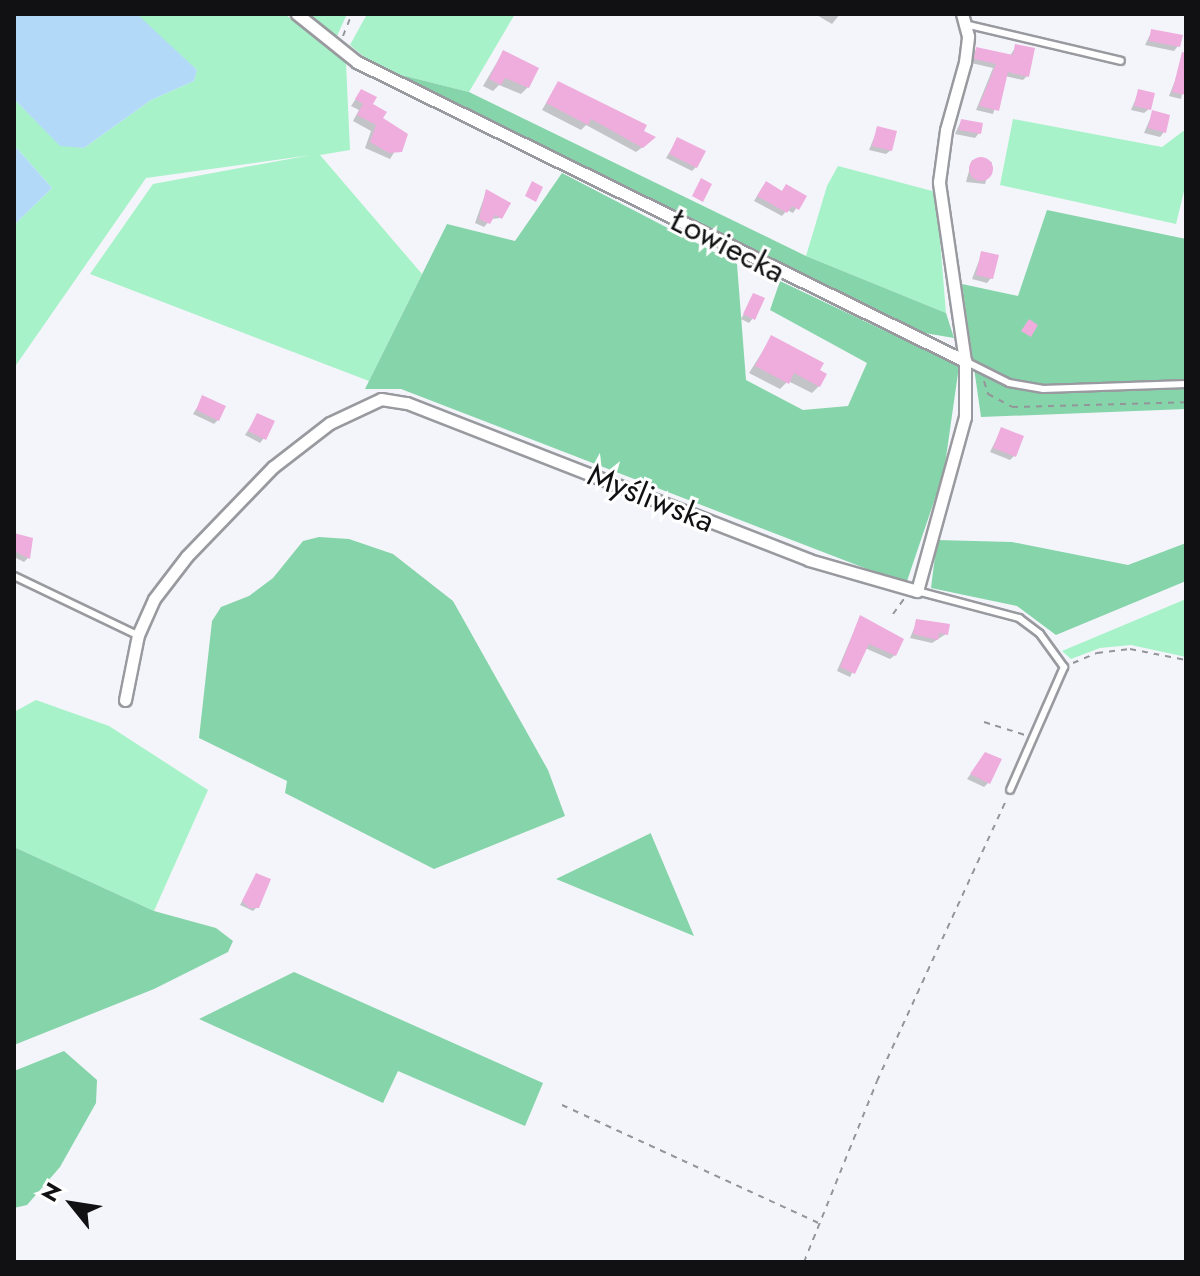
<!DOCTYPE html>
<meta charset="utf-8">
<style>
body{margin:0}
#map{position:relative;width:1200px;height:1276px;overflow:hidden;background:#f4f5fb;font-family:Jost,sans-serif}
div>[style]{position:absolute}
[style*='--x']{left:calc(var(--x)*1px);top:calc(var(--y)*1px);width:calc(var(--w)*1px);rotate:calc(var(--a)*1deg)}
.green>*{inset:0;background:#a7f2c8}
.forest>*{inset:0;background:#86d4a9}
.water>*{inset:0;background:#b3d9f8}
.shadow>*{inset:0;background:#0003}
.building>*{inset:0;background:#eeaddd}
.round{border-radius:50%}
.path>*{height:2px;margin-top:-1px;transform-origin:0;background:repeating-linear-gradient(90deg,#949599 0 6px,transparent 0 12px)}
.roads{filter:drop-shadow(2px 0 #999a9f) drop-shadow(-2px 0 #999a9f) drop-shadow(0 2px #999a9f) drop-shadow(0 -2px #999a9f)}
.lane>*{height:6px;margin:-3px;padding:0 3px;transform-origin:3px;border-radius:3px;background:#fff}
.street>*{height:11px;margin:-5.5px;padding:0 5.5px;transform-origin:5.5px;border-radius:5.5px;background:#fff}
span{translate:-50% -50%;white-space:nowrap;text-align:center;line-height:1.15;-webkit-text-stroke:6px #fff;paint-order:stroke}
.street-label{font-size:32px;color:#111113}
.frame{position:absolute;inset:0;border:16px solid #111113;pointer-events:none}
.north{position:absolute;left:32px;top:1164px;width:80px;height:80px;-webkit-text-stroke:6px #fff;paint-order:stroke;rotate:300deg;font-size:22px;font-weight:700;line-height:32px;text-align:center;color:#111113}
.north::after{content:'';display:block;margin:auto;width:28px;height:36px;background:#111113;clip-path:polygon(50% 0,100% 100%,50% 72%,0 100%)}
</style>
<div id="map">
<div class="green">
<i style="clip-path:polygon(134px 14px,285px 14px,346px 63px,350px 150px,320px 155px,422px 274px,369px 381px,90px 274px,153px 184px,311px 155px,146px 178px,14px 368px,14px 225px,52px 188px,14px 145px,14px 99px,60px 145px,84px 148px,151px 100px,194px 81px,197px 70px)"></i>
<i style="clip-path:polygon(306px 14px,347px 14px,336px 38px)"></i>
<i style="clip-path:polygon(367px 14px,515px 14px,469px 92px,389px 72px,368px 60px,350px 45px)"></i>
<i style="clip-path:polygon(1013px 119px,1162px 147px,1186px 129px,1186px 183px,1176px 224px,1000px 185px)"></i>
<i style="clip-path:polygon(838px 166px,936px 192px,946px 313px,806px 256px,827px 186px)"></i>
<i style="clip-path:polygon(1186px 599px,1186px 657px,1131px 645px,1100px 648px,1071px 659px,1062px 651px)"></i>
<i style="clip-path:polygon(36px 700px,109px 726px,208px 790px,154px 911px,14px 847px,14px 712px)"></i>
</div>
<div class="forest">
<i style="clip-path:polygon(389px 72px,469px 92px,806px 256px,946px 313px,954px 338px,907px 330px)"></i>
<i style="clip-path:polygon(562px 173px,737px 264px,746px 380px,803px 410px,848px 406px,867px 363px,770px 310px,780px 281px,959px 366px,944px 472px,906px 584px,401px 389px,365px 389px,447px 224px,515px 241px)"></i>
<i style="clip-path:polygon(1047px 210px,1186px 239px,1186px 409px,981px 417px,962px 284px,1018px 296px)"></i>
<i style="clip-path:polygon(319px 537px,349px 539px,393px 554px,453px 601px,548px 770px,565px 816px,434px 869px,285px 793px,287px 781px,199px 738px,212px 621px,221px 607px,249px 596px,273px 578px,303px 541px)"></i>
<i style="clip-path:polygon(937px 540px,1012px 542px,1128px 565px,1186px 543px,1186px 581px,1056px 635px,1017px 606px,931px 588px)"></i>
<i style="clip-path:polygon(651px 833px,651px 834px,694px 936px,556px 879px)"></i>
<i style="clip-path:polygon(14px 847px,154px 911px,216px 928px,233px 941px,228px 952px,154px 989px,14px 1045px)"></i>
<i style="clip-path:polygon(294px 972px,543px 1083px,525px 1126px,398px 1071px,383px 1103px,199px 1019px)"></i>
<i style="clip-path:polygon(64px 1051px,97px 1080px,96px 1103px,60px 1167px,27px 1205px,14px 1208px,14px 1071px)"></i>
</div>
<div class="water">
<i style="clip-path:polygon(14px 14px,137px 14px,197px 70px,194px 81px,151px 100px,84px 148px,60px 146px,14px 99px)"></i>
<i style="clip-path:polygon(14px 145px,52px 188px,14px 225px)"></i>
</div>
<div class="shadow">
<i style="clip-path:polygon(815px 14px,840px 14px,832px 24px)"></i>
<i style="clip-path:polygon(1152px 31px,1178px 46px,1174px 51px,1145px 45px)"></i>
<i style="clip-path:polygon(1016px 46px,1027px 76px,1023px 80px,1005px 76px,993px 114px,976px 110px,993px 68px,971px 63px,973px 54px,977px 49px,1010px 56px)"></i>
<i style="clip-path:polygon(503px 52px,528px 87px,521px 94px,499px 85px,493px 91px,483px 86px)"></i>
<i style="clip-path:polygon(1178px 73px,1186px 75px,1181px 99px,1169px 96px)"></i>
<i style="clip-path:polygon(558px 83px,641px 132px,648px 143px,636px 152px,586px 125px,581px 130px,542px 110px)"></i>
<i style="clip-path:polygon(361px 91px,381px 119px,405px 135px,390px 159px,365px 148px,371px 131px,353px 121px,359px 110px,351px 106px)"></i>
<i style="clip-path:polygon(1139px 91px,1149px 109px,1144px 113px,1131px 110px)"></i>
<i style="clip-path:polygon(1153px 112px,1164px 132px,1160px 137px,1144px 133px)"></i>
<i style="clip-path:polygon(961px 121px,979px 133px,975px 138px,955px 134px)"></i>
<i style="clip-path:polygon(878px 128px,891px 150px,886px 154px,869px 150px)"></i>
<i style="clip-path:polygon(677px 140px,696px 167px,692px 171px,666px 158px)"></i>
<i style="clip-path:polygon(972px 160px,992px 162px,985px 184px,966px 182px)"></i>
<i style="clip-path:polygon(787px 186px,804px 197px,793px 213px,787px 210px,782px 216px,754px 201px,762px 188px,781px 192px)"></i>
<i style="clip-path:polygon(486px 192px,500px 218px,491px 219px,484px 227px,475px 223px)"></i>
<i style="clip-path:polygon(982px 253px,991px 278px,987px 283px,972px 279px)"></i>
<i style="clip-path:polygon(754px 295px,753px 318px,749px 323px,741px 319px)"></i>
<i style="clip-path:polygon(771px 338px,817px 371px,819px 386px,812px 393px,788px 381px,780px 389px,749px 373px)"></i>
<i style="clip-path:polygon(203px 398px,218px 420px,214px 424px,193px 414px)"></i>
<i style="clip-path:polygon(258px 415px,264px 438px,260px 443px,245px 435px)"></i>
<i style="clip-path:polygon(1001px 430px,1014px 456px,1010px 460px,990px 452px)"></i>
<i style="clip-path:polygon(14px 534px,28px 558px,24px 562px,14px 557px)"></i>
<i style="clip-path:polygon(860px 617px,895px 655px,890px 659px,865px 648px,850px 677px,837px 671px)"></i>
<i style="clip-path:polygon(917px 621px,946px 634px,932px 643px,910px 638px)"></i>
<i style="clip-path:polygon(978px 764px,989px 782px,984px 787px,967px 779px)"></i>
<i style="clip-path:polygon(257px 875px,257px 907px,253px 911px,240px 905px)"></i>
</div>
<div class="building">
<i style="clip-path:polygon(1151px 29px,1183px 35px,1180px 47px,1149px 41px)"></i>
<i style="clip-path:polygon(1015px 44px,1035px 48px,1029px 77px,1008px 72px,999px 111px,979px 106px,996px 64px,974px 59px,976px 47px,1013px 55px)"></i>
<i style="clip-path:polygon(503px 50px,539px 68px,529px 88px,505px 78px,501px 85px,489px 79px)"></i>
<i style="clip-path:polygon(1182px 52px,1186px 53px,1186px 95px,1172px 92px)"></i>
<i style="clip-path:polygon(558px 81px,647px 125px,644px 131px,656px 137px,643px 148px,591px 119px,588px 125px,546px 103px)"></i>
<i style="clip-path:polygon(361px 89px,377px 97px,373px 104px,387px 112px,383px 118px,408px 134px,402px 152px,389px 153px,370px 142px,376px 125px,357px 115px,363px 104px,355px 99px)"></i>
<i style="clip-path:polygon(1138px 89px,1155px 93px,1151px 110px,1134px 106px)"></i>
<i style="clip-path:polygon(1152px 110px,1170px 115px,1166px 133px,1148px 128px)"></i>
<i style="clip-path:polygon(961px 119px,983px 123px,981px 134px,959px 130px)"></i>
<i style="clip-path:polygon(877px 126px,897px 131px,892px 151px,872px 146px)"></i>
<i style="clip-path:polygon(677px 137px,706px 151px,697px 168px,669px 154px)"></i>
<i class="round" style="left:969px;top:157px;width:24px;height:24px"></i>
<i style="clip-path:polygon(701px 178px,712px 184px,703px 202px,692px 196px)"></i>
<i style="clip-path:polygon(532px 181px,543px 187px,536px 202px,525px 196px)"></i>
<i style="clip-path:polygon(766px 181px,782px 191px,786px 184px,807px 196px,799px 210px,792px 206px,787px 213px,757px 196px)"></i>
<i style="clip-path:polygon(486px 189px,511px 203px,502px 219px,495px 215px,490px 224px,479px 219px)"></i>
<i style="clip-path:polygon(981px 251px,999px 255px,993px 279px,976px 275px)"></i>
<i style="clip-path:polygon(753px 293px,765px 298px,755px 320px,743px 314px)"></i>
<i style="clip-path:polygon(1029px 319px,1038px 325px,1031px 337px,1021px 331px)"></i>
<i style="clip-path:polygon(771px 335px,824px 363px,820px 370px,827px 374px,820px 387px,794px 373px,789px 384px,755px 366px)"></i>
<i style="clip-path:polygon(202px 395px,226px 406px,219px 421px,196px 410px)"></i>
<i style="clip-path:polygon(257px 413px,275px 421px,266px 440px,248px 431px)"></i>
<i style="clip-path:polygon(1001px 427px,1024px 436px,1016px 457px,993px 448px)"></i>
<i style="clip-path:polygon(14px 533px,33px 538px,30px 559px,14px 551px)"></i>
<i style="clip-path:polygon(860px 615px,904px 639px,896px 656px,869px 644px,855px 674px,840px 667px)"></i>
<i style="clip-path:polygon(916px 619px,950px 624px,948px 635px,939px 633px,938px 640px,913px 634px)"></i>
<i style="clip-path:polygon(985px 752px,1002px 759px,990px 784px,970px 774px)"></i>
<i style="clip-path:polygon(256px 873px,271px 879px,259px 908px,249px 908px,242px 901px)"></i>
</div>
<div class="path">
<i style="--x:343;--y:36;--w:24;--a:-68"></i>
<i style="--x:984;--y:381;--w:14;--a:73"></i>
<i style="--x:988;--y:394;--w:27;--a:28"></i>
<i style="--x:1012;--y:407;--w:174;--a:-1.6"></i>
<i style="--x:893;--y:614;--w:19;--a:-54"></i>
<i style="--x:1073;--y:663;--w:26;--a:-23"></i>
<i style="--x:1097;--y:653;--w:33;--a:-7"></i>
<i style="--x:1130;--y:649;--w:57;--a:11.1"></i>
<i style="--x:984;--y:722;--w:43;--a:17.6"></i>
<i style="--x:562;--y:1105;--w:283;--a:24.7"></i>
<i style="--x:804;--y:1262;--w:195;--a:-68"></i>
<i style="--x:877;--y:1081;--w:311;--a:-65.3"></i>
</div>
<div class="roads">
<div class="lane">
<i style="--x:965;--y:24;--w:160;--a:13.3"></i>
<i style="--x:965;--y:361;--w:49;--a:26.6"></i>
<i style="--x:1009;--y:383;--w:35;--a:10"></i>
<i style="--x:1043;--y:389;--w:143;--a:-2"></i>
<i style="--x:14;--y:576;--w:136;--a:25.6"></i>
<i style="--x:917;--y:591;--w:106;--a:14.8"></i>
<i style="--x:1019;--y:618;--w:26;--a:37"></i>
<i style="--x:1040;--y:634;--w:41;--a:54"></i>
<i style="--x:1064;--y:667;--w:134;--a:113.7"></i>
</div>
<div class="street">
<i style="--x:297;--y:14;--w:77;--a:38.7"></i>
<i style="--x:357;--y:62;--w:678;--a:26.19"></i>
<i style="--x:125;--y:700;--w:66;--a:-78.7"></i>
<i style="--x:138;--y:635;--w:39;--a:-66"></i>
<i style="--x:154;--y:599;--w:54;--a:-52.5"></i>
<i style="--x:187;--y:556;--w:124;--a:-46"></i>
<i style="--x:273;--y:467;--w:72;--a:-37.7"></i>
<i style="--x:330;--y:423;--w:56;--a:-25.2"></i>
<i style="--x:381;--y:399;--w:26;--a:9"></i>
<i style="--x:407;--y:403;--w:432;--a:21.3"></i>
<i style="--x:809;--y:560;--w:112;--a:16"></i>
<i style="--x:917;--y:591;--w:180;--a:-74.6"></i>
<i style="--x:965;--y:417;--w:56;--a:-90"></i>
<i style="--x:965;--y:361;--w:181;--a:-98.3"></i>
<i style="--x:939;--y:182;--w:52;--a:-82.3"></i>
<i style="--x:946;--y:130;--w:71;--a:-74.4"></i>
<i style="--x:965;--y:62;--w:26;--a:-83"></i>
<i style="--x:968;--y:36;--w:23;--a:-105"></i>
</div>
</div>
<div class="street-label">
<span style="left:728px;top:246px;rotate:27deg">Łowiecka</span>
<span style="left:651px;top:498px;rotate:22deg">Myśliwska</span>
</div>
<div class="frame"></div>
<div class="north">N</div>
</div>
